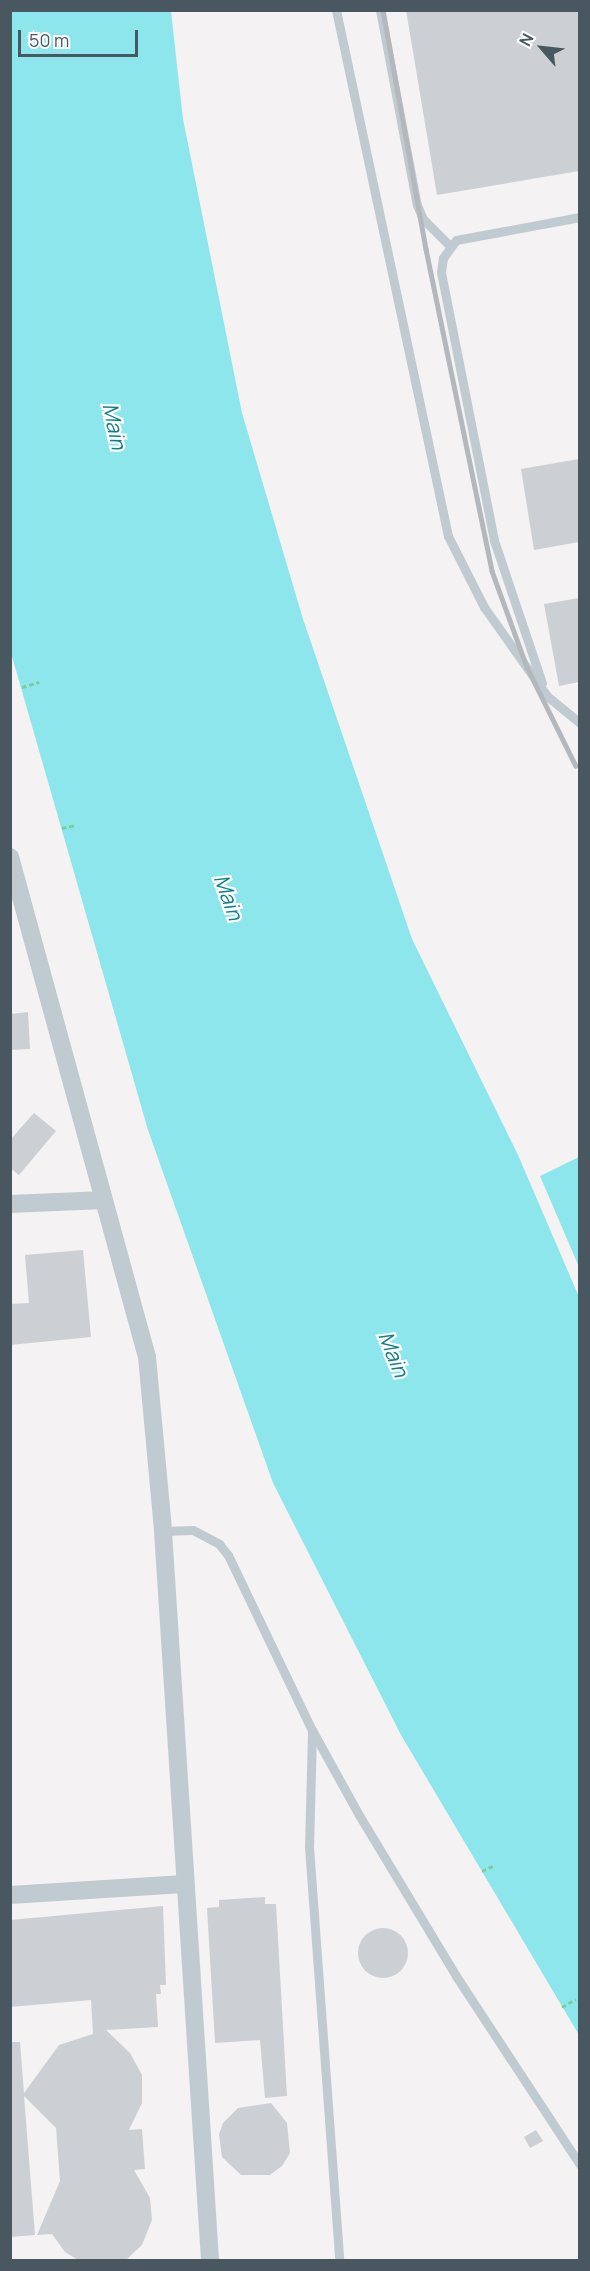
<!DOCTYPE html>
<style>
body{margin:0}
#map{position:relative;width:590px;height:2271px;overflow:hidden;background:#f4f2f2;font-family:Manrope,sans-serif}
div>[style]{position:absolute}
[style*='--x']{left:calc(var(--x)*1px);top:calc(var(--y)*1px);width:calc(var(--w)*1px);rotate:calc(var(--a)*1deg)}
.water>*{inset:0;background:#8ee6ed}
.building>*{inset:0;background:#ccd0d4}
.round{border-radius:50%}
.path>*{height:3px;margin-top:-1.5px;transform-origin:0;background:repeating-linear-gradient(90deg,#79cf99 0 4.5px,transparent 0 7.5px)}
.lane>*{height:9px;margin:-4.5px;padding:0 4.5px;transform-origin:4.5px;border-radius:4.5px;background:#c0cbd1}
.street>*{height:18px;margin:-9px;padding:0 9px;transform-origin:9px;border-radius:9px;background:#c0cbd1}
.rail>*{height:4.5px;margin:-2.25px;padding:0 2.25px;transform-origin:2.25px;border-radius:2.25px;background:#b4b8bc}
span{translate:-50% -50%;white-space:nowrap;text-align:center;line-height:1.15;-webkit-text-stroke:4.5px #fff;paint-order:stroke}
.water-label{font-size:21px;color:#0d7f88;font-style:italic}
.frame{position:absolute;inset:0;border:12px solid #495860;pointer-events:none}
.north{position:absolute;left:512px;top:18px;width:60px;height:60px;-webkit-text-stroke:4px #fff;paint-order:stroke;rotate:298deg;font-size:16px;font-weight:700;line-height:24px;text-align:center;color:#495860}
.north::after{content:'';display:block;margin:auto;width:21px;height:27px;background:#495860;clip-path:polygon(50% 0,100% 100%,50% 72%,0 100%)}
.scale{position:absolute;left:18px;top:30px;width:120px;height:27px;box-sizing:border-box;border:3px solid #495860;border-top:0;padding-left:8px;font-size:18px;line-height:21px;white-space:nowrap;color:#495860;-webkit-text-stroke:4px #fff;paint-order:stroke}
</style>
<div id="map">
<div class="water">
<i style="clip-path:polygon(10px 11px,171px 11px,183px 119px,242px 413px,303px 619px,412px 939px,518px 1155px,579px 1297px,579px 2035px,401px 1735px,273px 1483px,148px 1130px,11px 653px)"></i>
<i style="clip-path:polygon(579px 1157px,579px 1267px,540px 1176px)"></i>
</div>
<div class="building">
<i style="clip-path:polygon(406px 10px,579px 10px,579px 171px,437px 195px)"></i>
<i style="clip-path:polygon(579px 459px,579px 542px,534px 550px,521px 469px)"></i>
<i style="clip-path:polygon(579px 598px,579px 682px,559px 686px,544px 604px)"></i>
<i style="clip-path:polygon(28px 1012px,30px 1049px,10px 1050px,10px 1014px)"></i>
<i style="clip-path:polygon(34px 1113px,56px 1131px,19px 1175px,10px 1168px,10px 1140px)"></i>
<i style="clip-path:polygon(83px 1250px,91px 1337px,10px 1345px,10px 1304px,29px 1303px,25px 1255px)"></i>
<i style="clip-path:polygon(265px 1897px,265px 1904px,276px 1904px,287px 2096px,265px 2098px,260px 2040px,215px 2043px,207px 1908px,219px 1907px,219px 1900px)"></i>
<i style="clip-path:polygon(163px 1906px,166px 1985px,160px 1985px,161px 1994px,156px 1994px,158px 2027px,106px 2030px,130px 2053px,142px 2075px,142px 2103px,129px 2130px,142px 2129px,145px 2169px,134px 2170px,150px 2198px,152px 2220px,142px 2245px,127px 2259px,78px 2260px,65px 2252px,52px 2234px,37px 2235px,60px 2181px,56px 2128px,24px 2096px,35px 2235px,10px 2237px,10px 2042px,20px 2042px,24px 2093px,59px 2045px,93px 2034px,91px 2000px,10px 2007px,10px 1920px)"></i>
<i class="round" style="left:358px;top:1928px;width:50px;height:50px"></i>
<i style="clip-path:polygon(271px 2103px,287px 2123px,290px 2153px,282px 2166px,270px 2175px,241px 2175px,222px 2157px,219px 2134px,223px 2123px,238px 2108px)"></i>
<i style="clip-path:polygon(536px 2130px,543px 2141px,530px 2148px,524px 2137px)"></i>
</div>
<div class="path">
<i style="--x:22;--y:687;--w:18;--a:-16"></i>
<i style="--x:62;--y:828;--w:14;--a:-12"></i>
<i style="--x:482;--y:1871;--w:14;--a:-25"></i>
<i style="--x:562;--y:2007;--w:16;--a:-30"></i>
</div>
<div class="lane">
<i style="--x:336;--y:10;--w:538;--a:77.98"></i>
<i style="--x:448;--y:536;--w:80;--a:63.1"></i>
<i style="--x:484;--y:607;--w:109;--a:54.7"></i>
<i style="--x:547;--y:696;--w:43;--a:39.3"></i>
<i style="--x:380;--y:10;--w:198;--a:79.3"></i>
<i style="--x:417;--y:205;--w:15;--a:67"></i>
<i style="--x:423;--y:219;--w:38;--a:45"></i>
<i style="--x:542;--y:683;--w:151;--a:-108.6"></i>
<i style="--x:494;--y:540;--w:273;--a:-101.2"></i>
<i style="--x:441;--y:272;--w:14;--a:-82"></i>
<i style="--x:443;--y:258;--w:22;--a:-54"></i>
<i style="--x:456;--y:240;--w:126;--a:-10.5"></i>
<i style="--x:163;--y:1531;--w:30;--a:-2"></i>
<i style="--x:193;--y:1530;--w:30;--a:28"></i>
<i style="--x:219;--y:1544;--w:14;--a:51"></i>
<i style="--x:228;--y:1555;--w:194;--a:64.4"></i>
<i style="--x:312;--y:1730;--w:97;--a:61.1"></i>
<i style="--x:359;--y:1815;--w:188;--a:58.9"></i>
<i style="--x:456;--y:1976;--w:226;--a:56.7"></i>
<i style="--x:312;--y:1733;--w:114;--a:91.5"></i>
<i style="--x:309;--y:1847;--w:414;--a:85.8"></i>
</div>
<div class="street">
<i style="--x:10;--y:857;--w:518;--a:74.68"></i>
<i style="--x:147;--y:1357;--w:175;--a:84.7"></i>
<i style="--x:163;--y:1531;--w:731;--a:86.31"></i>
<i style="--x:10;--y:1204;--w:94;--a:-2.4"></i>
<i style="--x:10;--y:1895;--w:174;--a:-3.6"></i>
</div>
<div class="rail">
<i style="--x:383;--y:10;--w:243;--a:79.8"></i>
<i style="--x:426;--y:249;--w:329;--a:78.4"></i>
<i style="--x:492;--y:571;--w:102;--a:70"></i>
<i style="--x:527;--y:667;--w:110;--a:63.7"></i>
</div>
<div class="water-label">
<span style="left:115px;top:426px;rotate:78deg">Main</span>
<span style="left:229px;top:897px;rotate:70deg">Main</span>
<span style="left:394px;top:1354px;rotate:68deg">Main</span>
</div>
<div class="frame"></div>
<div class="north">N</div>
<div class="scale">50 m</div>
</div>
